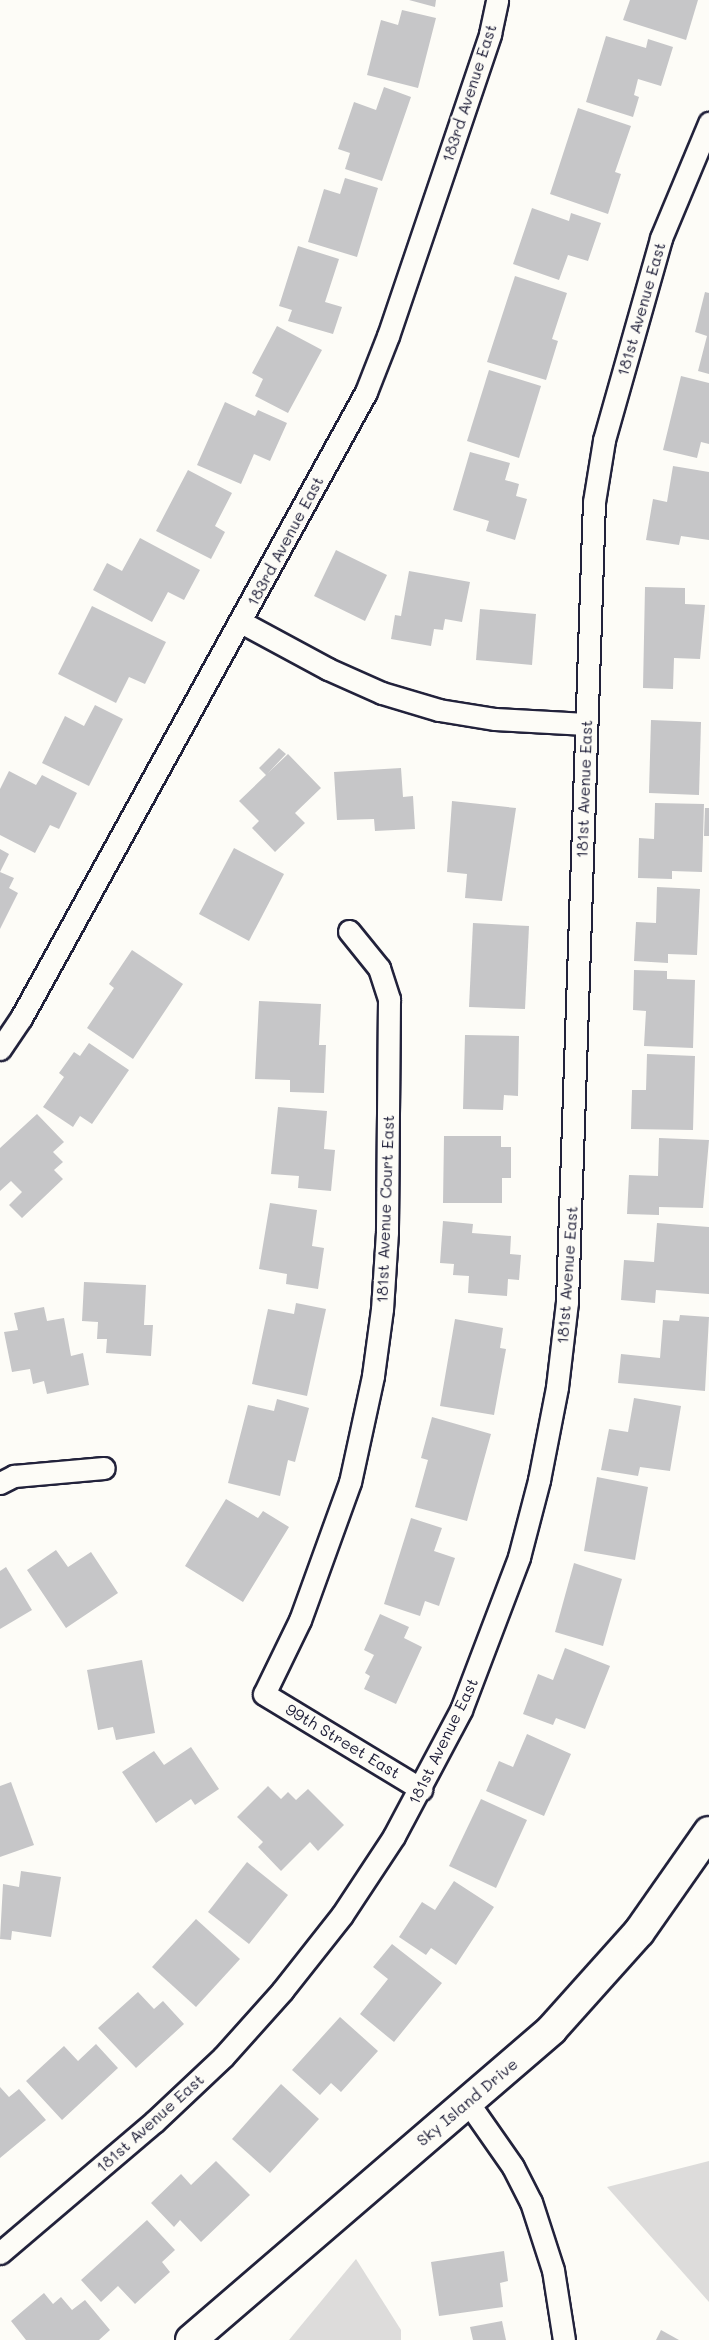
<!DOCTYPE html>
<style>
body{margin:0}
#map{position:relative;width:709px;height:2340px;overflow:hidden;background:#fdfcf7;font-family:Mali,sans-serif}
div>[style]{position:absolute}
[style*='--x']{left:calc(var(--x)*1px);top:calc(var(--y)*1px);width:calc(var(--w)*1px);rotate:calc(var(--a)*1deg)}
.green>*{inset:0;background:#dddcdb}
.building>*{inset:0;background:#c6c6c8}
.roads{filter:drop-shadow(2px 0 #22223b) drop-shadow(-2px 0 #22223b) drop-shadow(0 2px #22223b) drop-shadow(0 -2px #22223b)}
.street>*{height:21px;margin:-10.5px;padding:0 10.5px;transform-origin:10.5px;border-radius:10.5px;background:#fdfcf7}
.secondary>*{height:30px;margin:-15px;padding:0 15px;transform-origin:15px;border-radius:15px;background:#fdfcf7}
span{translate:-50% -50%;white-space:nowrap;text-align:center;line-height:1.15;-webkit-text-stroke:4.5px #fdfcf7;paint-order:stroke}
.street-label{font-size:16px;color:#22223b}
</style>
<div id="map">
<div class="green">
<i style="clip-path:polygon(709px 2161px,709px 2302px,607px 2187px)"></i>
<i style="clip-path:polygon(356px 2259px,401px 2330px,401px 2340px,289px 2340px)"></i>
</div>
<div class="building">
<i style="clip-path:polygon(409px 0,436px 0,435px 7px)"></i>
<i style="clip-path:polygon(630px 0,698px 0,686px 40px,623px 20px)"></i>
<i style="clip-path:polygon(402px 10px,436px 18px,418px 88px,367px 75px,381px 20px,398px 25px)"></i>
<i style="clip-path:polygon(606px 36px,646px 48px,648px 39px,673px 47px,661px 86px,638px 79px,634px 95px,639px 97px,633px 117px,586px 102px)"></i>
<i style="clip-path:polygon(384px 87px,411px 97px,382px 181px,345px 169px,350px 153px,338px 149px,354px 102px,376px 110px)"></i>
<i style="clip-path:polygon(578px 108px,631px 126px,615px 172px,621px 174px,608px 214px,550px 194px)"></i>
<i style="clip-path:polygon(345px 178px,378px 188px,357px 257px,308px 242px,324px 189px,340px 194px)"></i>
<i style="clip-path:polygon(532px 208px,569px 221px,571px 213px,601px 223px,588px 261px,568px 255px,559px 280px,513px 264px)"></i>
<i style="clip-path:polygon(298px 246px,339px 259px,325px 302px,342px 307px,333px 334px,288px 321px,292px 310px,279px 306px)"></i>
<i style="clip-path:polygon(515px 276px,567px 293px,552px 339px,558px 341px,546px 380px,487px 362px)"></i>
<i style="clip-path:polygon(705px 292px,709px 293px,709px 374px,698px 371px,707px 336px,695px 332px)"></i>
<i style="clip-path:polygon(277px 326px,322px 350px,288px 413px,255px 396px,263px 379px,252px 373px)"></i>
<i style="clip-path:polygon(489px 370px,541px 386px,519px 458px,467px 441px)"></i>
<i style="clip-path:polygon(681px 376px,709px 383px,709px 444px,701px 442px,697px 458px,663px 450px)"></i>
<i style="clip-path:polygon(225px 402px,255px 416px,258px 410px,287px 423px,270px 461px,254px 454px,241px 484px,197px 465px)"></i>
<i style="clip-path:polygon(470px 452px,510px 463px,505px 480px,519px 484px,516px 496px,527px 499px,515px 540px,486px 531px,489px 521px,453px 510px)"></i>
<i style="clip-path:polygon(673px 466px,709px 472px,709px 540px,681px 536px,679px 545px,646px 540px,653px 499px,667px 502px)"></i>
<i style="clip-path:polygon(188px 470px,232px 493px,215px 526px,225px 532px,211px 559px,156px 531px)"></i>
<i style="clip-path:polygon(140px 538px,200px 570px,184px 600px,168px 592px,152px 622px,93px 590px,107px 563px,122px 571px)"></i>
<i style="clip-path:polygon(336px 550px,387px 575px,365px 621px,314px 596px)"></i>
<i style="clip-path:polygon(409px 571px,470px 582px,462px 622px,445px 619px,443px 630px,434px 629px,431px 646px,391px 639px,395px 615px,401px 616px)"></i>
<i style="clip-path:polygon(645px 587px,685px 588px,685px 604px,705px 605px,700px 659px,674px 658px,673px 689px,643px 688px)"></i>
<i style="clip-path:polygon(92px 606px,166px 642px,145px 684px,129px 677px,116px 703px,58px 674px)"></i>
<i style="clip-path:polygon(480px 609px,536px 614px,532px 665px,476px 660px)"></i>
<i style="clip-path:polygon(95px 705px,123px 719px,89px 786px,42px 763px,65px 716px,84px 726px)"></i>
<i style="clip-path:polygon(651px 720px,701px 722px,699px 795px,649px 793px)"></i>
<i style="clip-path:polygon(279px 748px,286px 754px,268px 773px,288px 754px,321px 788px,295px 813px,305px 823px,275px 852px,252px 828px,259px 821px,239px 801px,266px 775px,259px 768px)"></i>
<i style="clip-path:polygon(401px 768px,403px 797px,413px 796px,415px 829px,375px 831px,374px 819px,337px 820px,334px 772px)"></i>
<i style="clip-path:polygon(9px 771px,36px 785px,42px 775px,77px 793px,59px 829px,50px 825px,35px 853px,0 835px,0 789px)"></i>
<i style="clip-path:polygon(452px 801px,516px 808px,502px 901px,465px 898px,467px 874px,447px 872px)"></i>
<i style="clip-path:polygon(655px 803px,704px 804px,702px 872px,672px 871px,672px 879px,638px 878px,639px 838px,654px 839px)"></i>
<i style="clip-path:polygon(705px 808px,709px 808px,709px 836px,704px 836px)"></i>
<i style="clip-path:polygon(234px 848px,284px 874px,249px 941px,199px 914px)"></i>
<i style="clip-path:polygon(0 849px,9px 854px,0 872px,14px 878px,9px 888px,18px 893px,0 929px)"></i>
<i style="clip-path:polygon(657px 887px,700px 889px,697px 955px,668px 954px,668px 963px,634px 961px,636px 922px,656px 923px)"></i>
<i style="clip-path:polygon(473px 923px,529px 926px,525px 1009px,469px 1007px)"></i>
<i style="clip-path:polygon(132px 950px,183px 984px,133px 1059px,87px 1028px,114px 988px,109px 984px)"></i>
<i style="clip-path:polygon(634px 970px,667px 971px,667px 979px,695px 980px,693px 1048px,644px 1046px,646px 1011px,633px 1010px)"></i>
<i style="clip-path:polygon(259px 1001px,321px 1004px,319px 1045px,326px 1045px,324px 1093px,290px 1092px,290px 1080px,255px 1079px)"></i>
<i style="clip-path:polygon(465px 1035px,519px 1036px,518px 1096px,504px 1095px,503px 1110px,463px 1109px)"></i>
<i style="clip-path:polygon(89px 1043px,129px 1070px,92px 1124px,80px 1116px,73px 1127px,43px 1107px,64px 1077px,59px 1073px,74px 1052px,80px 1056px)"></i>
<i style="clip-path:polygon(647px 1054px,695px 1056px,693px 1130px,631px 1129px,632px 1090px,646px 1090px)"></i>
<i style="clip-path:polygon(278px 1107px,327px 1111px,324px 1149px,335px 1150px,331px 1191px,298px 1188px,299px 1176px,271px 1174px)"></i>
<i style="clip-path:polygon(37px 1114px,64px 1142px,53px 1152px,63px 1162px,54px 1170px,63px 1179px,22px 1218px,9px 1205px,22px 1192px,11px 1181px,0 1191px,0 1148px)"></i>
<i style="clip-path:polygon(444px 1136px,501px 1136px,501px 1147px,511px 1147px,511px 1178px,502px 1178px,502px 1203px,443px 1203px)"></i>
<i style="clip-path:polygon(659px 1138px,709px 1140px,703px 1208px,659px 1207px,659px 1215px,627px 1214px,629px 1175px,658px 1176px)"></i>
<i style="clip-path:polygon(270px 1203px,317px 1210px,312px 1246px,324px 1248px,318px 1289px,286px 1284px,287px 1274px,259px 1269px)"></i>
<i style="clip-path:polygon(443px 1221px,473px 1224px,472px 1233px,511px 1236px,510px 1254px,521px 1255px,519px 1280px,508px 1279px,507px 1296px,468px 1293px,469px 1276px,453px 1275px,454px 1264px,440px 1263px)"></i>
<i style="clip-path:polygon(657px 1223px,709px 1227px,709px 1294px,656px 1290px,655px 1303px,621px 1300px,624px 1260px,654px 1262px)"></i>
<i style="clip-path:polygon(84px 1282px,146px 1285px,144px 1325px,153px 1325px,151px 1356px,106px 1353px,107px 1339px,97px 1339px,98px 1322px,82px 1321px)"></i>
<i style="clip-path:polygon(296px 1303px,326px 1309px,307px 1396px,252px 1384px,268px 1309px,294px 1314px)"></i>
<i style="clip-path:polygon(44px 1307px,47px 1321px,64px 1318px,71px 1356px,83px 1353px,89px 1385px,47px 1394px,44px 1381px,33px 1384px,30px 1369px,12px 1372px,4px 1332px,18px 1330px,14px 1313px)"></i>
<i style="clip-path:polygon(680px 1315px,709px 1317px,705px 1391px,618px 1383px,621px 1354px,660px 1358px,663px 1320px,679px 1321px)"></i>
<i style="clip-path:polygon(455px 1319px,503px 1328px,500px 1348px,506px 1349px,494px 1415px,440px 1406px)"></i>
<i style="clip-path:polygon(634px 1398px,681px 1406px,670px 1471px,640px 1467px,638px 1476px,601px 1470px,609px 1429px,628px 1432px)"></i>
<i style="clip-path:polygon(277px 1399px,309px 1408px,295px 1462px,288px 1460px,280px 1496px,228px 1483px,248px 1405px,274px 1411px)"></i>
<i style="clip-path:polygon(432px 1417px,491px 1434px,467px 1521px,415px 1507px,428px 1460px,421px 1458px)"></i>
<i style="clip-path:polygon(597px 1477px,648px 1487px,635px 1560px,584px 1551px)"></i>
<i style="clip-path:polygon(226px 1499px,258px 1518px,263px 1511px,289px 1527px,243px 1602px,185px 1566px)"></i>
<i style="clip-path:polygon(411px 1518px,442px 1528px,434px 1551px,455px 1558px,439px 1606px,425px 1601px,420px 1616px,384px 1604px)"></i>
<i style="clip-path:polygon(56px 1550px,68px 1567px,91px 1552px,118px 1593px,66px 1628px,27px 1570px)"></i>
<i style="clip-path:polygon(574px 1563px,622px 1579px,603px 1646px,555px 1632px)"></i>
<i style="clip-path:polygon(6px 1567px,32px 1610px,0 1629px,0 1571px)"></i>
<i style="clip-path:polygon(380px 1614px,409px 1627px,404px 1638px,422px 1647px,396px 1704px,364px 1689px,370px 1676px,365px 1673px,374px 1655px,364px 1650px)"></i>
<i style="clip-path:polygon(565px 1648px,610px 1666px,585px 1729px,556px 1718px,553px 1725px,523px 1714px,538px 1674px,553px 1680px)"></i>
<i style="clip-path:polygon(142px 1660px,155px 1733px,116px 1740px,113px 1727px,98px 1730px,87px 1670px)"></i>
<i style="clip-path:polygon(527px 1734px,571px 1754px,544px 1816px,486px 1791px,499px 1761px,513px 1767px)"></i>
<i style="clip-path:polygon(191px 1747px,219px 1789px,195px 1805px,191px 1799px,156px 1823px,122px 1772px,154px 1751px,164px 1765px)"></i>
<i style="clip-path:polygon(11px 1782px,34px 1845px,0 1857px,0 1786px)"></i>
<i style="clip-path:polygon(268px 1786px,281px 1799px,288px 1792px,296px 1800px,308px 1789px,344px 1825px,318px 1851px,310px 1842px,281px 1871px,258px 1847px,263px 1842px,237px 1817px)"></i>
<i style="clip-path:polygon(481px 1799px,527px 1820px,496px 1888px,449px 1866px)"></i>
<i style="clip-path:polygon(247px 1862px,288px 1895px,249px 1944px,208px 1912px)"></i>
<i style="clip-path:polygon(21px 1871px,61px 1877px,51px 1937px,12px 1931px,11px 1940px,0 1939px,3px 1884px,19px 1887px)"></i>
<i style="clip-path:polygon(454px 1881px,494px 1907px,456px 1965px,431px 1948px,426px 1955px,399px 1937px,422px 1902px,435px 1910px)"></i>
<i style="clip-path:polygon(196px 1919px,240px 1959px,196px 2007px,152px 1967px)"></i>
<i style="clip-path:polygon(392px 1944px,442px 1983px,394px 2042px,360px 2014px,388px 1979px,373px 1967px)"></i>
<i style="clip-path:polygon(138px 1992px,154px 2009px,163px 2001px,184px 2024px,136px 2068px,98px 2028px)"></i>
<i style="clip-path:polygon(340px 2017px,378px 2051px,341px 2092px,331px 2083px,320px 2095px,292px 2070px)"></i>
<i style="clip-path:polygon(96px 2044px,118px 2068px,62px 2120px,26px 2081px,64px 2046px,78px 2061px)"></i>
<i style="clip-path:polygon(281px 2084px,319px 2119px,270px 2173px,232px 2139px)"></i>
<i style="clip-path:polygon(0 2087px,9px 2097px,19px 2089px,46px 2120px,0 2158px)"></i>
<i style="clip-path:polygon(216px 2161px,250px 2195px,201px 2242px,180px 2220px,174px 2227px,151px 2203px,181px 2174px,191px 2185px)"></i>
<i style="clip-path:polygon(147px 2220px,175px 2250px,162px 2262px,170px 2272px,135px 2304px,118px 2286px,101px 2302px,81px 2280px)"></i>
<i style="clip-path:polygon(504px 2251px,508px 2281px,500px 2283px,503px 2307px,439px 2316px,431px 2262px)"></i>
<i style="clip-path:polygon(44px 2293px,53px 2304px,61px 2297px,72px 2310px,85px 2300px,110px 2330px,99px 2340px,26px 2340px,11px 2321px)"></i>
<i style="clip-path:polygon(502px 2321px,506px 2340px,473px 2340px,470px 2327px)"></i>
<i style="clip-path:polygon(661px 2330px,679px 2340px,656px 2340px)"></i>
</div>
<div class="roads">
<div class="street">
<i style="--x:241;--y:622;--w:99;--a:28.4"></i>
<i style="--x:328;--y:669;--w:59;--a:24"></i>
<i style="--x:382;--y:693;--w:59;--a:16.6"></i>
<i style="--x:439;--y:710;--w:57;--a:9.1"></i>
<i style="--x:495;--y:719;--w:91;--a:3.1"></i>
<i style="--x:349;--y:931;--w:48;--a:51"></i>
<i style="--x:379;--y:968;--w:33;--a:72"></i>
<i style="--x:389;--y:999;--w:233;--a:90.5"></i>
<i style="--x:387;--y:1232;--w:77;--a:93.7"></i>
<i style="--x:382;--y:1309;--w:68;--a:97.7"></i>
<i style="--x:373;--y:1376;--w:108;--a:102.2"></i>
<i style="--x:350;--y:1482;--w:147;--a:109.9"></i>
<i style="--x:300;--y:1620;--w:82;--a:115.9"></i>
<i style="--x:264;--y:1694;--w:184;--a:31.2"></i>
<i style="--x:0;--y:1049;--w:37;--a:-56"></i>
<i style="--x:21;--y:1018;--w:715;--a:-61.14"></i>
<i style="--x:366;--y:392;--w:60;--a:-68.6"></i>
<i style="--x:388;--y:336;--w:319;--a:-71.3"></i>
<i style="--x:490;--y:34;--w:35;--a:-78"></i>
<i style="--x:0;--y:1483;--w:16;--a:-27"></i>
<i style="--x:14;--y:1476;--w:90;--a:-5.1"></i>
<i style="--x:467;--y:2101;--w:80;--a:55.1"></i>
<i style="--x:513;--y:2167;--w:39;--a:63"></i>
<i style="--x:531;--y:2202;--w:71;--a:72.1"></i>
<i style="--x:553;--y:2270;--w:71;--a:81.1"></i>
<i style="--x:0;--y:2253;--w:202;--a:-40.4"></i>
<i style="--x:154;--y:2122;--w:95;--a:-43.3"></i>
<i style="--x:223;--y:2057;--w:89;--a:-48.2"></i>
<i style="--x:282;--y:1991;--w:97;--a:-51.7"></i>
<i style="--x:342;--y:1915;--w:95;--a:-56.6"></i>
<i style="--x:394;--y:1836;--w:143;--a:-62"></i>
<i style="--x:461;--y:1710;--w:164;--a:-69.2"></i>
<i style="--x:519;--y:1557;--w:80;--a:-75.4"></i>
<i style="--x:539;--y:1480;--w:95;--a:-79"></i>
<i style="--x:557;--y:1387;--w:86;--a:-83.3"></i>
<i style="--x:567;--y:1302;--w:800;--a:-88.07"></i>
<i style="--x:594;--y:502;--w:63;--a:-80.8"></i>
<i style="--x:604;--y:440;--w:210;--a:-74.2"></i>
<i style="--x:661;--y:238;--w:125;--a:-67.3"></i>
</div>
<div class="secondary">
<i style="--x:191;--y:2340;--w:476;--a:-40.7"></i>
<i style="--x:552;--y:2029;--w:130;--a:-48.1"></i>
<i style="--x:639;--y:1932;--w:122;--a:-55"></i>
</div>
</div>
<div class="street-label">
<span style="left:469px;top:93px;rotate:-72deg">183rd Avenue East</span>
<span style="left:641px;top:309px;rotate:-74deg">181st Avenue East</span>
<span style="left:285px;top:541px;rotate:-62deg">183rd Avenue East</span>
<span style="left:584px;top:789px;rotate:-88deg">181st Avenue East</span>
<span style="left:385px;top:1209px;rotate:-88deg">181st Avenue Court East</span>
<span style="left:567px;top:1275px;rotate:-86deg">181st Avenue East</span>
<span style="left:343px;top:1741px;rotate:31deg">99th Street East</span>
<span style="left:443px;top:1741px;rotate:-64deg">181st Avenue East</span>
<span style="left:467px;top:2102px;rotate:-40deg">Sky Island Drive</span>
<span style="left:150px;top:2123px;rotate:-42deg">181st Avenue East</span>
</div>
</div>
